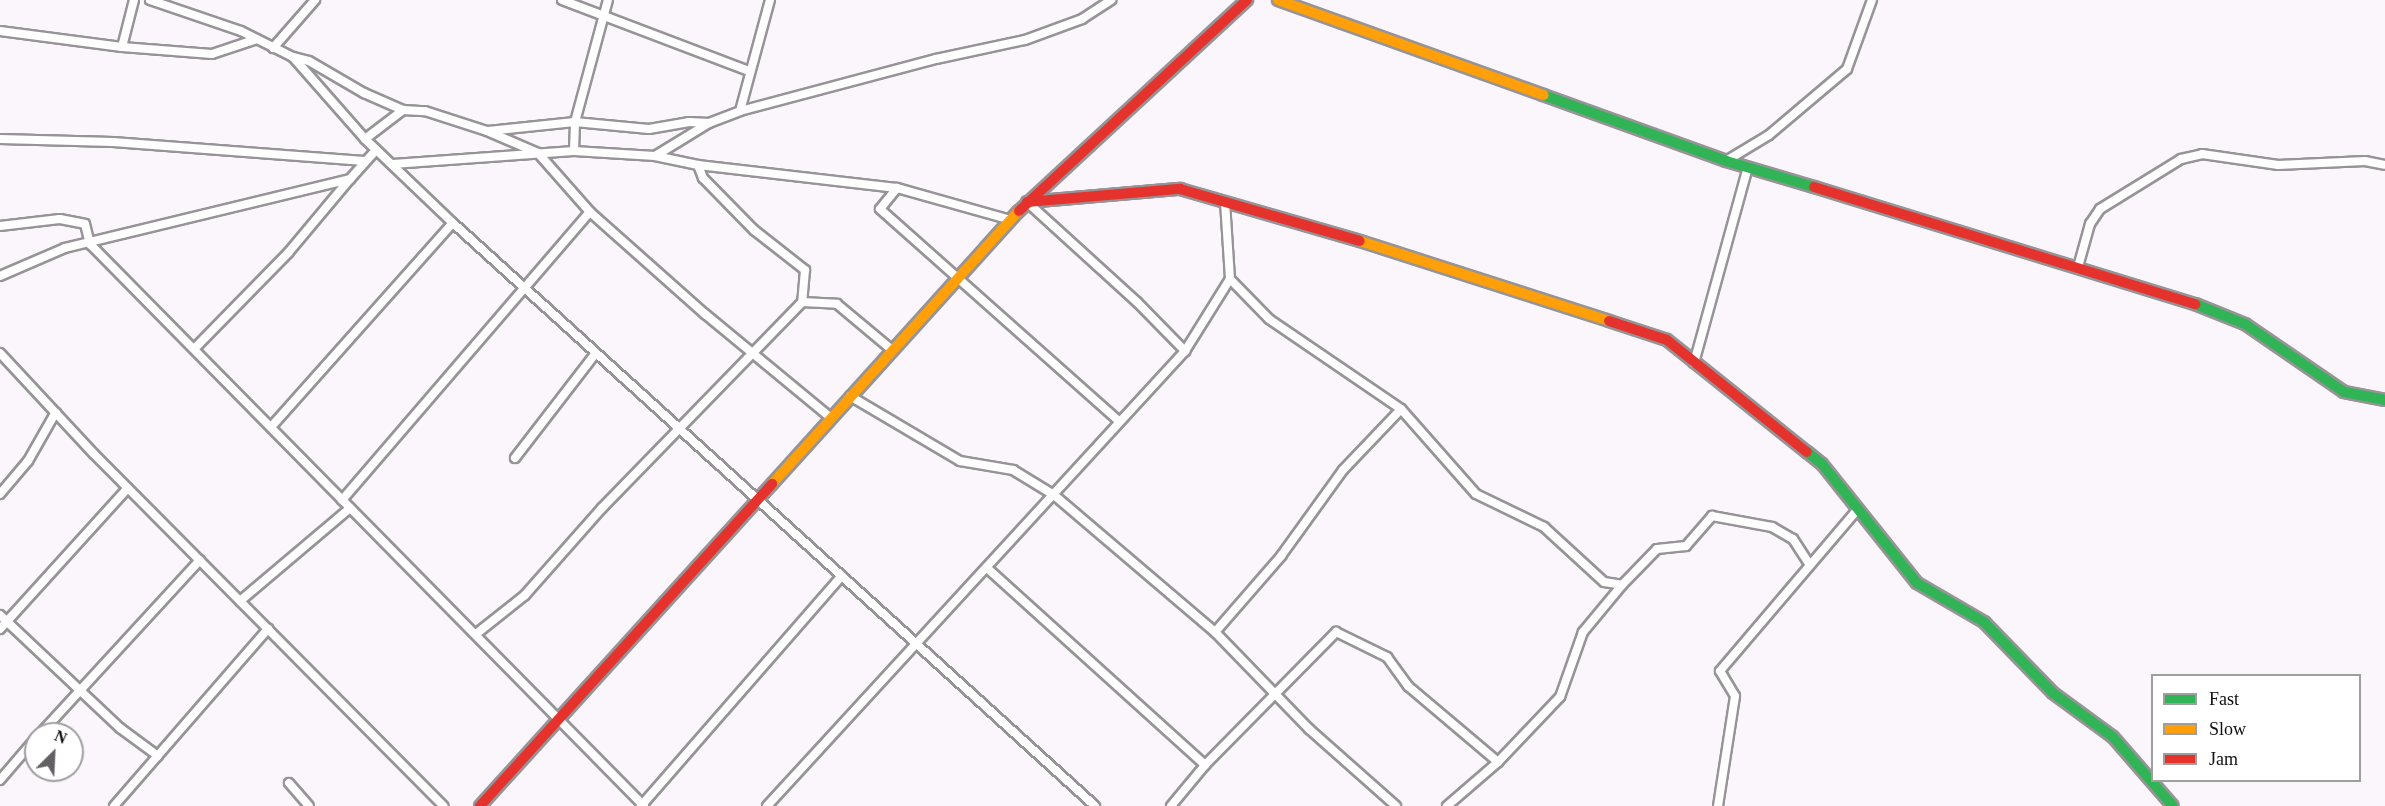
<!DOCTYPE html>
<style>
body{margin:0}
#map{position:relative;width:2385px;height:806px;overflow:hidden;background:#fbf6fc;font-family:"Times New Roman",serif}
div>[style]{position:absolute}
[style*='--x']{left:calc(var(--x)*1px);top:calc(var(--y)*1px);width:calc(var(--w)*1px);rotate:calc(var(--a)*1deg)}
.roads{filter:drop-shadow(2px 0 #969496) drop-shadow(-2px 0 #969496) drop-shadow(0 2px #969496) drop-shadow(0 -2px #969496)}
.street>*{height:8px;margin:-4px;padding:0 4px;transform-origin:4px;border-radius:4px;background:#fefeff}
.fast>*{height:10px;margin:-5px;padding:0 5px;transform-origin:5px;border-radius:5px;background:#30b455}
.slow>*{height:10px;margin:-5px;padding:0 5px;transform-origin:5px;border-radius:5px;background:#ff9f0a}
.jam>*{height:10px;margin:-5px;padding:0 5px;transform-origin:5px;border-radius:5px;background:#e5322d}
span{translate:-50% -50%;white-space:nowrap;text-align:center;line-height:1.15;-webkit-text-stroke:6px #fff;paint-order:stroke}
.legend{position:absolute;left:2151px;top:674px;width:210px;height:108px;box-sizing:border-box;background:#fff;border:2px solid #9f9f9f;margin:0;padding:8px 10px;list-style:none;font-size:18px;color:#101010}
.legend li{display:flex;align-items:center;gap:12px;height:30px}
.legend b{width:30px;border:2px solid #9f9f9f}
.north{position:absolute;left:24px;top:722px;width:60px;height:60px;box-sizing:border-box;background:#fff;border:2px solid #9f9f9f;border-radius:50%;rotate:24deg;font-size:16px;font-weight:700;line-height:24px;text-align:center;color:#101010}
.north::after{content:'';display:block;margin:auto;width:21px;height:27px;background:#626063;clip-path:polygon(50% 0,100% 100%,50% 72%,0 100%)}
</style>
<div id="map">
<div class="roads">
<div class="street">
<i style="--x:150;--y:0;--w:96;--a:18.8"></i>
<i style="--x:241;--y:31;--w:58;--a:26.6"></i>
<i style="--x:293;--y:57;--w:109;--a:48.7"></i>
<i style="--x:365;--y:139;--w:122;--a:43.7"></i>
<i style="--x:453;--y:223;--w:867;--a:42.24"></i>
<i style="--x:562;--y:0;--w:200;--a:20.8"></i>
<i style="--x:0;--y:31;--w:123;--a:7.5"></i>
<i style="--x:122;--y:47;--w:90;--a:4.4"></i>
<i style="--x:212;--y:54;--w:47;--a:-18.4"></i>
<i style="--x:122;--y:47;--w:49;--a:-75.7"></i>
<i style="--x:273;--y:48;--w:64;--a:-48.8"></i>
<i style="--x:293;--y:57;--w:16;--a:14"></i>
<i style="--x:309;--y:61;--w:64;--a:30.2"></i>
<i style="--x:364;--y:93;--w:43;--a:23.6"></i>
<i style="--x:740;--y:111;--w:115;--a:-74.9"></i>
<i style="--x:488;--y:131;--w:87;--a:-5.9"></i>
<i style="--x:575;--y:122;--w:74;--a:5.4"></i>
<i style="--x:649;--y:129;--w:41;--a:-9.9"></i>
<i style="--x:689;--y:122;--w:20;--a:3"></i>
<i style="--x:0;--y:139;--w:113;--a:1.5"></i>
<i style="--x:113;--y:142;--w:252;--a:4.3"></i>
<i style="--x:365;--y:139;--w:48;--a:-37.3"></i>
<i style="--x:403;--y:110;--w:22;--a:3"></i>
<i style="--x:425;--y:111;--w:65;--a:17.9"></i>
<i style="--x:487;--y:131;--w:56;--a:23.3"></i>
<i style="--x:538;--y:153;--w:79;--a:48.6"></i>
<i style="--x:590;--y:212;--w:154;--a:41.6"></i>
<i style="--x:705;--y:314;--w:162;--a:39.5"></i>
<i style="--x:574;--y:151;--w:29;--a:-88"></i>
<i style="--x:575;--y:122;--w:126;--a:-74.9"></i>
<i style="--x:655;--y:156;--w:63;--a:-31.4"></i>
<i style="--x:709;--y:123;--w:33;--a:-21"></i>
<i style="--x:740;--y:111;--w:203;--a:-14.9"></i>
<i style="--x:936;--y:59;--w:91;--a:-12.1"></i>
<i style="--x:1025;--y:40;--w:61;--a:-20.2"></i>
<i style="--x:1082;--y:19;--w:35;--a:-33"></i>
<i style="--x:1726;--y:161;--w:50;--a:-31.2"></i>
<i style="--x:1769;--y:135;--w:102;--a:-40.2"></i>
<i style="--x:1847;--y:69;--w:73;--a:-70.1"></i>
<i style="--x:393;--y:164;--w:181;--a:-4.1"></i>
<i style="--x:574;--y:151;--w:81;--a:3.5"></i>
<i style="--x:655;--y:156;--w:44;--a:11.8"></i>
<i style="--x:698;--y:165;--w:200;--a:6.6"></i>
<i style="--x:897;--y:188;--w:118;--a:15.7"></i>
<i style="--x:698;--y:165;--w:14;--a:69"></i>
<i style="--x:703;--y:178;--w:73;--a:45.6"></i>
<i style="--x:754;--y:230;--w:65;--a:38.1"></i>
<i style="--x:805;--y:270;--w:32;--a:95"></i>
<i style="--x:802;--y:302;--w:35;--a:3"></i>
<i style="--x:837;--y:304;--w:72;--a:39.9"></i>
<i style="--x:897;--y:188;--w:27;--a:129"></i>
<i style="--x:880;--y:209;--w:318;--a:41.6"></i>
<i style="--x:1027;--y:202;--w:149;--a:42.3"></i>
<i style="--x:1137;--y:302;--w:69;--a:45.6"></i>
<i style="--x:0;--y:226;--w:60;--a:-6.7"></i>
<i style="--x:60;--y:219;--w:25;--a:11"></i>
<i style="--x:85;--y:224;--w:21;--a:76"></i>
<i style="--x:90;--y:244;--w:789;--a:45.41"></i>
<i style="--x:2078;--y:267;--w:45;--a:-74.4"></i>
<i style="--x:2090;--y:224;--w:18;--a:-56"></i>
<i style="--x:2100;--y:209;--w:95;--a:-31.7"></i>
<i style="--x:2181;--y:159;--w:22;--a:-13"></i>
<i style="--x:2202;--y:154;--w:77;--a:8.2"></i>
<i style="--x:2278;--y:165;--w:87;--a:-2.6"></i>
<i style="--x:2365;--y:161;--w:20;--a:11"></i>
<i style="--x:0;--y:276;--w:71;--a:-23.3"></i>
<i style="--x:65;--y:248;--w:293;--a:-13.6"></i>
<i style="--x:350;--y:179;--w:39;--a:-48"></i>
<i style="--x:1230;--y:279;--w:56;--a:45.7"></i>
<i style="--x:1269;--y:319;--w:160;--a:34.3"></i>
<i style="--x:1401;--y:409;--w:113;--a:48.6"></i>
<i style="--x:1476;--y:494;--w:76;--a:25.9"></i>
<i style="--x:1544;--y:527;--w:81;--a:42.5"></i>
<i style="--x:1604;--y:582;--w:18;--a:9"></i>
<i style="--x:1622;--y:585;--w:50;--a:-45.8"></i>
<i style="--x:1657;--y:549;--w:29;--a:-6"></i>
<i style="--x:1686;--y:546;--w:40;--a:-49"></i>
<i style="--x:1712;--y:516;--w:61;--a:10.4"></i>
<i style="--x:1772;--y:527;--w:24;--a:30"></i>
<i style="--x:1793;--y:539;--w:31;--a:57"></i>
<i style="--x:195;--y:348;--w:133;--a:-45.6"></i>
<i style="--x:288;--y:253;--w:95;--a:-50.1"></i>
<i style="--x:0;--y:353;--w:138;--a:47.1"></i>
<i style="--x:94;--y:454;--w:496;--a:45.2"></i>
<i style="--x:1694;--y:363;--w:203;--a:-74.6"></i>
<i style="--x:850;--y:396;--w:128;--a:30.6"></i>
<i style="--x:960;--y:461;--w:54;--a:9.6"></i>
<i style="--x:1013;--y:470;--w:48;--a:31.4"></i>
<i style="--x:1054;--y:495;--w:211;--a:40.4"></i>
<i style="--x:1215;--y:632;--w:135;--a:45.9"></i>
<i style="--x:1309;--y:729;--w:116;--a:41.5"></i>
<i style="--x:271;--y:427;--w:273;--a:-48.3"></i>
<i style="--x:515;--y:458;--w:131;--a:-52.4"></i>
<i style="--x:0;--y:494;--w:43;--a:-49.7"></i>
<i style="--x:28;--y:461;--w:56;--a:-60.3"></i>
<i style="--x:342;--y:500;--w:380;--a:-49.3"></i>
<i style="--x:987;--y:568;--w:294;--a:42.1"></i>
<i style="--x:240;--y:601;--w:144;--a:-40.2"></i>
<i style="--x:0;--y:615;--w:165;--a:43.3"></i>
<i style="--x:120;--y:728;--w:47;--a:36.4"></i>
<i style="--x:0;--y:629;--w:190;--a:-47.8"></i>
<i style="--x:1215;--y:632;--w:101;--a:-49"></i>
<i style="--x:1281;--y:556;--w:106;--a:-54.2"></i>
<i style="--x:1343;--y:470;--w:84;--a:-46.4"></i>
<i style="--x:476;--y:634;--w:63;--a:-38.5"></i>
<i style="--x:525;--y:595;--w:116;--a:-48.5"></i>
<i style="--x:602;--y:508;--w:287;--a:-45.8"></i>
<i style="--x:40;--y:734;--w:236;--a:-47.4"></i>
<i style="--x:0;--y:780;--w:55;--a:-49.4"></i>
<i style="--x:289;--y:783;--w:30;--a:49"></i>
<i style="--x:114;--y:806;--w:235;--a:-49"></i>
<i style="--x:641;--y:806;--w:304;--a:-48.9"></i>
<i style="--x:767;--y:806;--w:618;--a:-47.43"></i>
<i style="--x:1185;--y:351;--w:85;--a:-58"></i>
<i style="--x:1230;--y:279;--w:77;--a:-93.7"></i>
<i style="--x:1171;--y:806;--w:53;--a:-50.3"></i>
<i style="--x:1205;--y:765;--w:187;--a:-45.4"></i>
<i style="--x:1336;--y:632;--w:57;--a:26.1"></i>
<i style="--x:1387;--y:657;--w:36;--a:54"></i>
<i style="--x:1408;--y:686;--w:118;--a:40.2"></i>
<i style="--x:1447;--y:806;--w:67;--a:-40.8"></i>
<i style="--x:1498;--y:762;--w:90;--a:-46.4"></i>
<i style="--x:1560;--y:697;--w:69;--a:-70.5"></i>
<i style="--x:1583;--y:632;--w:61;--a:-50.3"></i>
<i style="--x:1718;--y:806;--w:111;--a:-81.2"></i>
<i style="--x:1735;--y:696;--w:29;--a:-121"></i>
<i style="--x:1720;--y:671;--w:211;--a:-49.6"></i>
</div>
<div class="fast">
<i style="--x:1543;--y:95;--w:195;--a:19.8"></i>
<i style="--x:1726;--y:161;--w:92;--a:16.5"></i>
<i style="--x:2195;--y:304;--w:54;--a:21.8"></i>
<i style="--x:2245;--y:324;--w:120;--a:34.5"></i>
<i style="--x:2344;--y:392;--w:42;--a:11"></i>
<i style="--x:1807;--y:452;--w:19;--a:39"></i>
<i style="--x:1822;--y:464;--w:152;--a:51.4"></i>
<i style="--x:1917;--y:583;--w:78;--a:30.2"></i>
<i style="--x:1984;--y:622;--w:99;--a:45.8"></i>
<i style="--x:2053;--y:693;--w:74;--a:36.3"></i>
<i style="--x:2113;--y:737;--w:91;--a:49"></i>
</div>
<div class="slow">
<i style="--x:1278;--y:0;--w:282;--a:19.7"></i>
<i style="--x:1360;--y:241;--w:262;--a:17.8"></i>
<i style="--x:772;--y:484;--w:368;--a:-47.9"></i>
</div>
<div class="jam">
<i style="--x:1814;--y:187;--w:399;--a:17.1"></i>
<i style="--x:1027;--y:202;--w:154;--a:-4.9"></i>
<i style="--x:1180;--y:189;--w:187;--a:16.1"></i>
<i style="--x:1019;--y:211;--w:311;--a:-42.8"></i>
<i style="--x:1609;--y:321;--w:61;--a:18.1"></i>
<i style="--x:1667;--y:340;--w:179;--a:38.7"></i>
<i style="--x:480;--y:806;--w:435;--a:-47.8"></i>
</div>
</div>
<ul class="legend">
<li><b style="height:8px;background:#30b455"></b>Fast</li>
<li><b style="height:8px;background:#ff9f0a"></b>Slow</li>
<li><b style="height:8px;background:#e5322d"></b>Jam</li>
</ul>
<div class="north">N</div>
</div>
